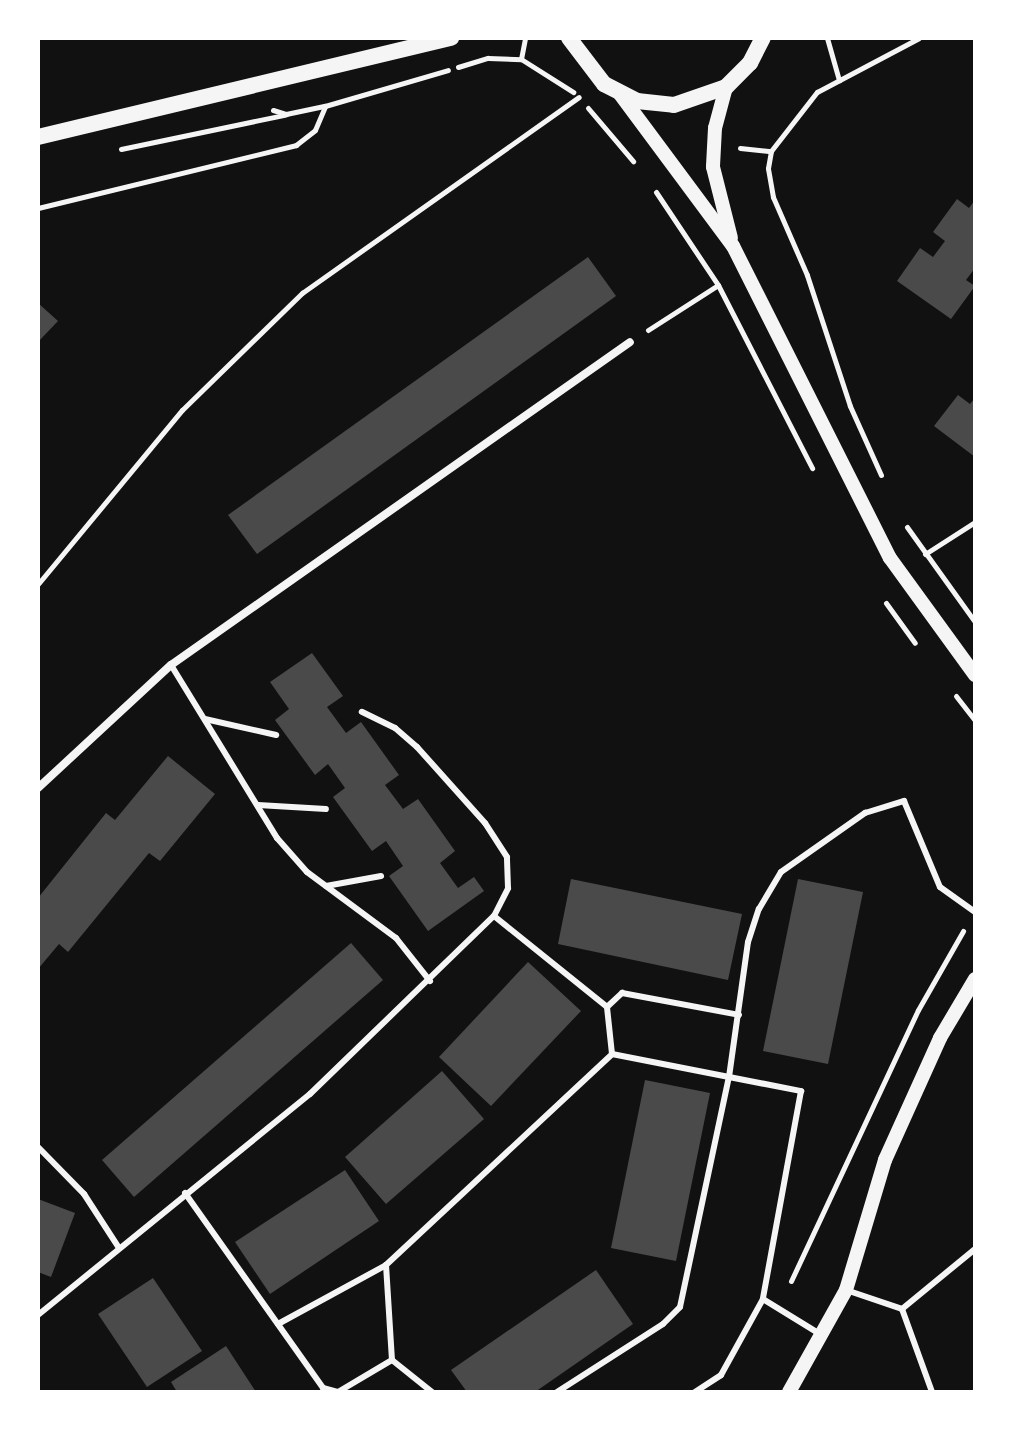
<!DOCTYPE html>
<style>
body{margin:0}
#map{position:relative;width:1013px;height:1430px;overflow:hidden;background:#111;font-family:Raleway,sans-serif}
div>[style]{position:absolute}
[style*='--x']{left:calc(var(--x)*1px);top:calc(var(--y)*1px);width:calc(var(--w)*1px);rotate:calc(var(--a)*1deg)}
.building>*{inset:0;background:#4a4a4a}
.path>*{height:5px;margin:-2.5px;padding:0 2.5px;transform-origin:2.5px;border-radius:2.5px;background:#f5f5f5}
.service>*{height:6px;margin:-3px;padding:0 3px;transform-origin:3px;border-radius:3px;background:#f5f5f5}
.minor>*{height:8px;margin:-4px;padding:0 4px;transform-origin:4px;border-radius:4px;background:#f5f5f5}
.tertiary>*{height:14px;margin:-7px;padding:0 7px;transform-origin:7px;border-radius:7px;background:#f5f5f5}
.secondary>*{height:16px;margin:-8px;padding:0 8px;transform-origin:8px;border-radius:8px;background:#f5f5f5}
span{translate:-50% -50%;white-space:nowrap;text-align:center;line-height:1.15;-webkit-text-stroke:8px #fff;paint-order:stroke}
.frame{position:absolute;inset:0;border:40px solid #fff;pointer-events:none}
</style>
<div id="map">
<div class="building">
<i style="clip-path:polygon(957px 199px,969px 208px,975px 200px,975px 268px,966px 280px,975px 286px,951px 319px,897px 281px,920px 248px,933px 257px,945px 241px,933px 232px)"></i>
<i style="clip-path:polygon(588px 257px,616px 296px,257px 554px,228px 515px)"></i>
<i style="clip-path:polygon(38px 303px,58px 321px,38px 342px)"></i>
<i style="clip-path:polygon(958px 395px,970px 404px,975px 398px,975px 457px,934px 426px)"></i>
<i style="clip-path:polygon(312px 653px,343px 696px,327px 707px,346px 733px,361px 722px,399px 775px,385px 785px,403px 809px,418px 799px,455px 851px,440px 863px,458px 888px,474px 877px,484px 891px,428px 931px,389px 876px,403px 866px,386px 841px,372px 851px,333px 797px,345px 788px,328px 764px,315px 775px,275px 720px,289px 709px,270px 682px)"></i>
<i style="clip-path:polygon(168px 756px,215px 794px,160px 861px,149px 853px,68px 952px,59px 944px,38px 969px,38px 898px,106px 813px,115px 820px)"></i>
<i style="clip-path:polygon(571px 879px,742px 914px,728px 980px,558px 944px)"></i>
<i style="clip-path:polygon(798px 879px,863px 892px,828px 1064px,763px 1051px)"></i>
<i style="clip-path:polygon(351px 943px,383px 980px,134px 1197px,102px 1160px)"></i>
<i style="clip-path:polygon(528px 962px,581px 1011px,491px 1106px,439px 1057px)"></i>
<i style="clip-path:polygon(442px 1071px,484px 1119px,386px 1204px,345px 1157px)"></i>
<i style="clip-path:polygon(645px 1080px,710px 1093px,676px 1261px,611px 1248px)"></i>
<i style="clip-path:polygon(345px 1170px,379px 1221px,270px 1294px,235px 1242px)"></i>
<i style="clip-path:polygon(38px 1199px,75px 1213px,51px 1277px,38px 1272px)"></i>
<i style="clip-path:polygon(596px 1270px,633px 1324px,535px 1392px,467px 1392px,451px 1370px)"></i>
<i style="clip-path:polygon(153px 1278px,202px 1351px,147px 1387px,98px 1314px)"></i>
<i style="clip-path:polygon(226px 1346px,256px 1392px,177px 1392px,171px 1382px)"></i>
</div>
<div class="path">
<i style="--x:827;--y:38;--w:44;--a:74.1"></i>
<i style="--x:521;--y:59;--w:21;--a:-79"></i>
<i style="--x:458;--y:67;--w:31;--a:-17"></i>
<i style="--x:488;--y:58;--w:33;--a:2"></i>
<i style="--x:521;--y:59;--w:62;--a:32.4"></i>
<i style="--x:588;--y:108;--w:70;--a:49.7"></i>
<i style="--x:273;--y:110;--w:14;--a:17"></i>
<i style="--x:286;--y:114;--w:40;--a:-12"></i>
<i style="--x:325;--y:106;--w:128;--a:-16.3"></i>
<i style="--x:740;--y:148;--w:31;--a:6"></i>
<i style="--x:121;--y:149;--w:167;--a:-11.8"></i>
<i style="--x:656;--y:192;--w:112;--a:56.3"></i>
<i style="--x:718;--y:285;--w:206;--a:62.8"></i>
<i style="--x:38;--y:208;--w:266;--a:-13.7"></i>
<i style="--x:296;--y:145;--w:24;--a:-38"></i>
<i style="--x:315;--y:130;--w:25;--a:-67"></i>
<i style="--x:648;--y:330;--w:83;--a:-32.7"></i>
<i style="--x:881;--y:475;--w:76;--a:-114.2"></i>
<i style="--x:850;--y:406;--w:138;--a:-108.2"></i>
<i style="--x:807;--y:275;--w:85;--a:-113.6"></i>
<i style="--x:773;--y:197;--w:29;--a:-100"></i>
<i style="--x:768;--y:168;--w:17;--a:-80"></i>
<i style="--x:771;--y:151;--w:75;--a:-52.1"></i>
<i style="--x:817;--y:92;--w:115;--a:-27.9"></i>
<i style="--x:907;--y:527;--w:117;--a:54.4"></i>
<i style="--x:925;--y:554;--w:59;--a:-32.6"></i>
<i style="--x:38;--y:584;--w:226;--a:-50.4"></i>
<i style="--x:182;--y:410;--w:168;--a:-44.3"></i>
<i style="--x:302;--y:293;--w:339;--a:-35.3"></i>
<i style="--x:886;--y:603;--w:49;--a:54.1"></i>
<i style="--x:956;--y:696;--w:31;--a:52"></i>
<i style="--x:791;--y:1281;--w:299;--a:-64.9"></i>
<i style="--x:918;--y:1010;--w:91;--a:-60.3"></i>
</div>
<div class="service">
<i style="--x:171;--y:665;--w:203;--a:58.5"></i>
<i style="--x:277;--y:838;--w:45;--a:48.6"></i>
<i style="--x:307;--y:872;--w:111;--a:36.6"></i>
<i style="--x:396;--y:938;--w:55;--a:51.7"></i>
<i style="--x:205;--y:719;--w:73;--a:12.7"></i>
<i style="--x:258;--y:805;--w:68;--a:3.4"></i>
<i style="--x:326;--y:886;--w:56;--a:-10.3"></i>
<i style="--x:494;--y:916;--w:145;--a:38.8"></i>
<i style="--x:612;--y:1054;--w:47;--a:-96.1"></i>
<i style="--x:607;--y:1007;--w:21;--a:-43"></i>
<i style="--x:622;--y:993;--w:119;--a:10.6"></i>
<i style="--x:38;--y:1147;--w:66;--a:45.6"></i>
<i style="--x:84;--y:1194;--w:64;--a:57.1"></i>
<i style="--x:185;--y:1193;--w:239;--a:54.7"></i>
<i style="--x:323;--y:1388;--w:16;--a:15"></i>
<i style="--x:386;--y:1265;--w:309;--a:-43"></i>
<i style="--x:612;--y:1054;--w:193;--a:11.1"></i>
<i style="--x:801;--y:1091;--w:211;--a:100.4"></i>
<i style="--x:763;--y:1299;--w:67;--a:31.6"></i>
<i style="--x:846;--y:1290;--w:59;--a:18.7"></i>
<i style="--x:902;--y:1309;--w:88;--a:70.1"></i>
<i style="--x:902;--y:1309;--w:94;--a:-39.4"></i>
<i style="--x:38;--y:1315;--w:350;--a:-39.1"></i>
<i style="--x:310;--y:1094;--w:256;--a:-44.1"></i>
<i style="--x:494;--y:916;--w:31;--a:-63"></i>
<i style="--x:508;--y:888;--w:31;--a:-92"></i>
<i style="--x:507;--y:857;--w:40;--a:-122.9"></i>
<i style="--x:485;--y:823;--w:102;--a:-131.8"></i>
<i style="--x:417;--y:747;--w:29;--a:-139"></i>
<i style="--x:395;--y:728;--w:37;--a:-154"></i>
<i style="--x:278;--y:1324;--w:123;--a:-28.6"></i>
<i style="--x:386;--y:1265;--w:95;--a:86.4"></i>
<i style="--x:338;--y:1392;--w:63;--a:-30.7"></i>
<i style="--x:392;--y:1360;--w:51;--a:38.7"></i>
<i style="--x:557;--y:1392;--w:126;--a:-32.7"></i>
<i style="--x:663;--y:1324;--w:24;--a:-45"></i>
<i style="--x:680;--y:1307;--w:235;--a:-78"></i>
<i style="--x:729;--y:1077;--w:136;--a:-82"></i>
<i style="--x:748;--y:942;--w:35;--a:-72"></i>
<i style="--x:759;--y:909;--w:43;--a:-59.3"></i>
<i style="--x:781;--y:872;--w:103;--a:-35.1"></i>
<i style="--x:865;--y:813;--w:41;--a:-17.1"></i>
<i style="--x:904;--y:801;--w:93;--a:67.3"></i>
<i style="--x:940;--y:887;--w:43;--a:35.5"></i>
<i style="--x:695;--y:1392;--w:31;--a:-33"></i>
<i style="--x:721;--y:1375;--w:87;--a:-61.1"></i>
</div>
<div class="minor">
<i style="--x:38;--y:788;--w:181;--a:-42.8"></i>
<i style="--x:171;--y:665;--w:561;--a:-35.13"></i>
</div>
<div class="tertiary">
<i style="--x:726;--y:87;--w:42;--a:105"></i>
<i style="--x:715;--y:128;--w:39;--a:93"></i>
<i style="--x:713;--y:167;--w:73;--a:75.8"></i>
<i style="--x:620;--y:94;--w:189;--a:53.4"></i>
<i style="--x:733;--y:246;--w:349;--a:63.3"></i>
<i style="--x:890;--y:558;--w:145;--a:54"></i>
<i style="--x:789;--y:1392;--w:117;--a:-60.8"></i>
<i style="--x:846;--y:1290;--w:136;--a:-73.3"></i>
<i style="--x:885;--y:1160;--w:134;--a:-65.7"></i>
<i style="--x:940;--y:1038;--w:69;--a:-59.3"></i>
</div>
<div class="secondary">
<i style="--x:569;--y:38;--w:58;--a:52.7"></i>
<i style="--x:604;--y:84;--w:37;--a:27"></i>
<i style="--x:637;--y:101;--w:37;--a:6"></i>
<i style="--x:674;--y:105;--w:55;--a:-19.1"></i>
<i style="--x:726;--y:87;--w:34;--a:-45"></i>
<i style="--x:750;--y:63;--w:28;--a:-63"></i>
<i style="--x:38;--y:137;--w:425;--a:-13.5"></i>
</div>
<div class="frame"></div>
</div>
